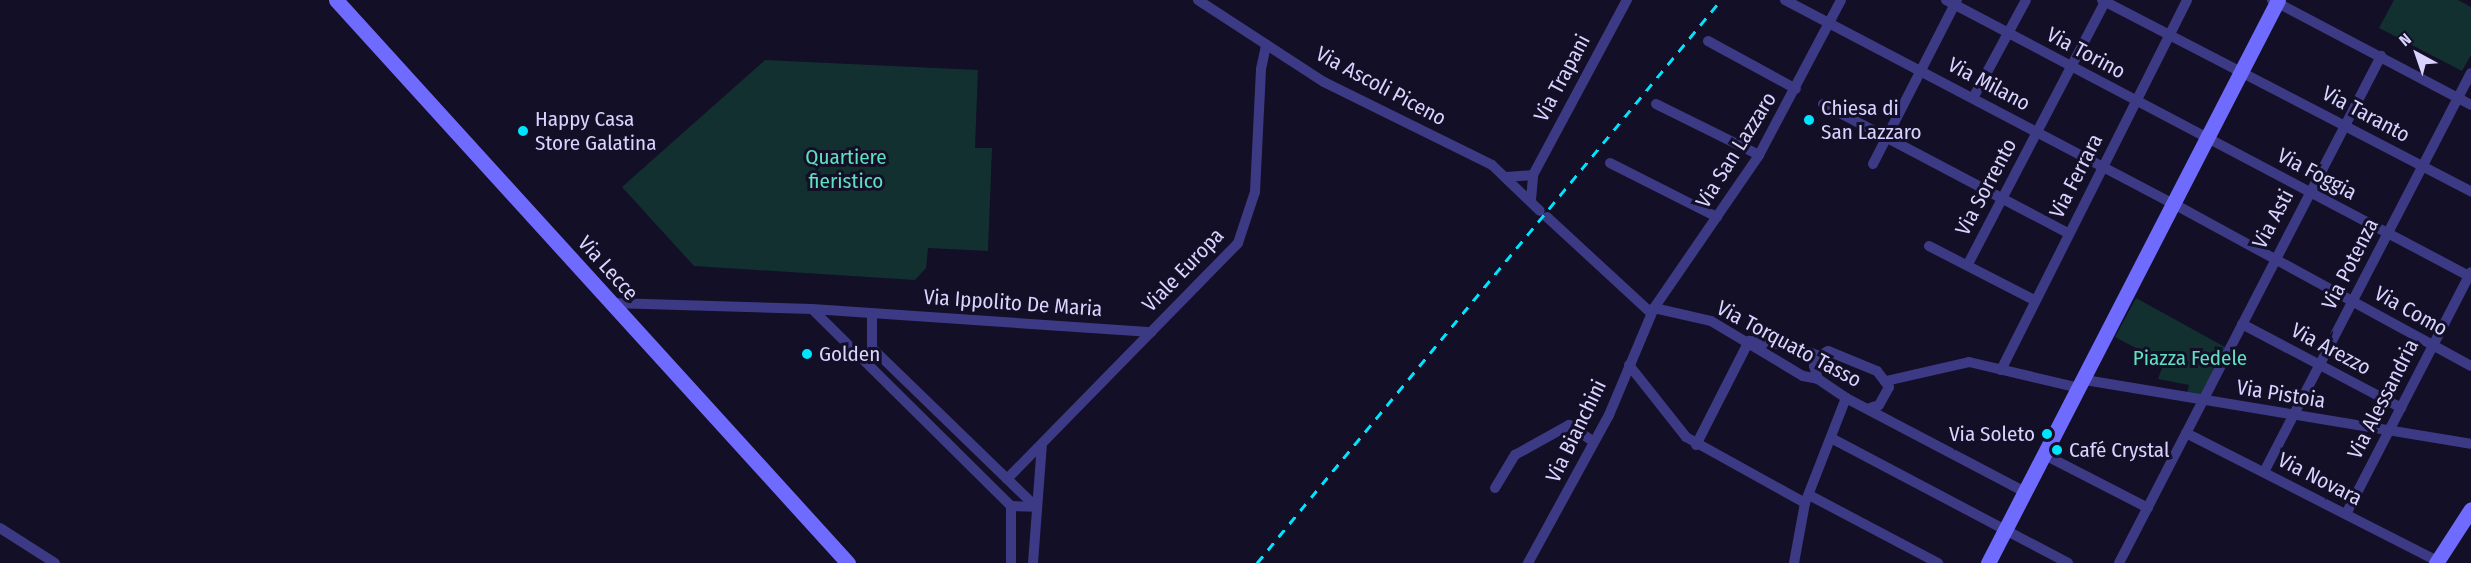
<!DOCTYPE html>
<meta charset="utf-8">
<style>
body{margin:0}
#map{position:relative;width:2471px;height:563px;overflow:hidden;background:#130f26;font-family:"Fira Sans Condensed",sans-serif}
div>[style]{position:absolute}
[style*='--x']{left:calc(var(--x)*1px);top:calc(var(--y)*1px);width:calc(var(--w)*1px);rotate:calc(var(--a)*1deg)}
.green>*{inset:0;background:#12302f}
.street>*{height:10px;margin:-5px;padding:0 5px;transform-origin:5px;border-radius:5px;background:#3d3a85}
.secondary>*{height:15px;margin:-7.5px;padding:0 7.5px;transform-origin:7.5px;border-radius:7.5px;background:#6f6bff}
.rail>*{height:3px;margin-top:-1.5px;transform-origin:0;background:repeating-linear-gradient(90deg,#00e5ff 0 9px,transparent 0 17px)}
.dots>*{width:16px;height:16px;translate:-50% -50%;box-sizing:border-box;border:3px solid #130f26;border-radius:50%}
span{translate:-50% -50%;white-space:nowrap;text-align:center;line-height:1.15;-webkit-text-stroke:6px #130f26;paint-order:stroke}
.street-label{font-size:21px;color:#d9d4ff}
.poi-label{font-size:21px;color:#d9d4ff}
.left{translate:0 -50%;text-align:left}
.right{translate:-100% -50%;text-align:right}
.park-label{font-size:21px;color:#5fe0c0}
.north{position:absolute;left:2387px;top:24px;width:60px;height:60px;-webkit-text-stroke:4px #130f26;paint-order:stroke;rotate:320deg;font-size:16px;font-weight:700;line-height:24px;text-align:center;color:#d9d4ff}
.north::after{content:'';display:block;margin:auto;width:21px;height:27px;background:#d9d4ff;clip-path:polygon(50% 0,100% 100%,50% 72%,0 100%)}
</style>
<div id="map">
<div class="green">
<i style="clip-path:polygon(2394px 0,2458px 0,2471px 7px,2471px 55px,2462px 71px,2379px 28px)"></i>
<i style="clip-path:polygon(765px 60px,978px 70px,975px 148px,992px 148px,988px 251px,928px 248px,926px 268px,915px 280px,694px 266px,622px 187px)"></i>
<i style="clip-path:polygon(2136px 298px,2225px 347px,2200px 396px,2187px 393px,2189px 385px,2158px 379px,2164px 363px,2115px 337px)"></i>
</div>
<div class="street">
<i style="--x:1198;--y:0;--w:150;--a:33.1"></i>
<i style="--x:1324;--y:82;--w:187;--a:26.3"></i>
<i style="--x:1492;--y:165;--w:66;--a:43.8"></i>
<i style="--x:1785;--y:0;--w:439;--a:27.7"></i>
<i style="--x:2174;--y:204;--w:338;--a:28.6"></i>
<i style="--x:1946;--y:0;--w:594;--a:27.82"></i>
<i style="--x:2102;--y:0;--w:416;--a:27.4"></i>
<i style="--x:2272;--y:0;--w:225;--a:27.8"></i>
<i style="--x:1708;--y:41;--w:100;--a:28.6"></i>
<i style="--x:1973;--y:98;--w:111;--a:-61.6"></i>
<i style="--x:1656;--y:104;--w:115;--a:26.3"></i>
<i style="--x:1823;--y:104;--w:277;--a:27.8"></i>
<i style="--x:1610;--y:163;--w:120;--a:26.8"></i>
<i style="--x:1873;--y:164;--w:184;--a:-62.9"></i>
<i style="--x:1506;--y:177;--w:27;--a:-4"></i>
<i style="--x:1531;--y:200;--w:25;--a:-85"></i>
<i style="--x:1533;--y:175;--w:199;--a:-61.8"></i>
<i style="--x:1547;--y:217;--w:142;--a:42.7"></i>
<i style="--x:1929;--y:246;--w:118;--a:27.2"></i>
<i style="--x:1968;--y:264;--w:298;--a:-62.4"></i>
<i style="--x:611;--y:303;--w:201;--a:1.7"></i>
<i style="--x:812;--y:309;--w:340;--a:3.9"></i>
<i style="--x:1654;--y:308;--w:58;--a:12.8"></i>
<i style="--x:1711;--y:321;--w:107;--a:30.9"></i>
<i style="--x:1803;--y:376;--w:15;--a:11"></i>
<i style="--x:1818;--y:379;--w:34;--a:34"></i>
<i style="--x:1846;--y:398;--w:200;--a:27.7"></i>
<i style="--x:812;--y:309;--w:280;--a:44.7"></i>
<i style="--x:872;--y:314;--w:34;--a:90"></i>
<i style="--x:872;--y:348;--w:228;--a:44.1"></i>
<i style="--x:2242;--y:324;--w:180;--a:27.8"></i>
<i style="--x:1752;--y:341;--w:40;--a:7.1"></i>
<i style="--x:1792;--y:346;--w:29;--a:20"></i>
<i style="--x:1629;--y:365;--w:92;--a:51.6"></i>
<i style="--x:1686;--y:437;--w:136;--a:29"></i>
<i style="--x:2001;--y:370;--w:414;--a:-63.3"></i>
<i style="--x:1818;--y:379;--w:14;--a:-107"></i>
<i style="--x:1814;--y:366;--w:11;--a:-63"></i>
<i style="--x:1819;--y:356;--w:10;--a:-29"></i>
<i style="--x:1828;--y:351;--w:53;--a:22.2"></i>
<i style="--x:1877;--y:371;--w:20;--a:53"></i>
<i style="--x:1889;--y:387;--w:21;--a:119"></i>
<i style="--x:1879;--y:405;--w:9;--a:162"></i>
<i style="--x:2085;--y:380;--w:391;--a:9.4"></i>
<i style="--x:1886;--y:381;--w:85;--a:-12.9"></i>
<i style="--x:1969;--y:362;--w:114;--a:13.2"></i>
<i style="--x:2186;--y:433;--w:282;--a:27"></i>
<i style="--x:1831;--y:438;--w:268;--a:27.8"></i>
<i style="--x:1696;--y:445;--w:117;--a:-63"></i>
<i style="--x:2043;--y:454;--w:118;--a:27.2"></i>
<i style="--x:2264;--y:472;--w:449;--a:-62.6"></i>
<i style="--x:1007;--y:479;--w:330;--a:-45.6"></i>
<i style="--x:1238;--y:243;--w:54;--a:-71.6"></i>
<i style="--x:1255;--y:192;--w:123;--a:-87.2"></i>
<i style="--x:1261;--y:69;--w:25;--a:-78"></i>
<i style="--x:1495;--y:488;--w:39;--a:-59"></i>
<i style="--x:1515;--y:455;--w:62;--a:-29.1"></i>
<i style="--x:1569;--y:425;--w:30;--a:34"></i>
<i style="--x:1809;--y:495;--w:146;--a:27.8"></i>
<i style="--x:1011;--y:506;--w:57;--a:90"></i>
<i style="--x:1011;--y:506;--w:25;--a:2"></i>
<i style="--x:2346;--y:514;--w:272;--a:-62.7"></i>
<i style="--x:0;--y:528;--w:65;--a:32.5"></i>
<i style="--x:1033;--y:563;--w:119;--a:-85.7"></i>
<i style="--x:1528;--y:563;--w:169;--a:-61.3"></i>
<i style="--x:1609;--y:415;--w:116;--a:-67.2"></i>
<i style="--x:1654;--y:308;--w:186;--a:-55.5"></i>
<i style="--x:1759;--y:155;--w:175;--a:-62.1"></i>
<i style="--x:1794;--y:563;--w:61;--a:-79.6"></i>
<i style="--x:1805;--y:503;--w:113;--a:-68.7"></i>
<i style="--x:2119;--y:563;--w:571;--a:-62.67"></i>
</div>
<div class="secondary">
<i style="--x:336;--y:0;--w:761;--a:47.72"></i>
<i style="--x:1988;--y:563;--w:633;--a:-62.75"></i>
<i style="--x:2436;--y:563;--w:64;--a:-57.1"></i>
</div>
<div class="rail">
<i style="--x:1257;--y:563;--w:730;--a:-50.51"></i>
</div>
<div class="dots">
<i style="left:1809px;top:120px;background:#00e5ff"></i>
<i style="left:523px;top:131px;background:#00e5ff"></i>
<i style="left:807px;top:354px;background:#00e5ff"></i>
<i style="left:2047px;top:434px;background:#00e5ff"></i>
<i style="left:2057px;top:450px;background:#00e5ff"></i>
</div>
<div class="street-label">
<span style="left:2086px;top:53px;rotate:28deg">Via Torino</span>
<span style="left:1562px;top:78px;rotate:-62deg">Via Trapani</span>
<span style="left:1989px;top:84px;rotate:28deg">Via Milano</span>
<span style="left:1381px;top:86px;rotate:28deg">Via Ascoli Piceno</span>
<span style="left:2366px;top:114px;rotate:28deg">Via Taranto</span>
<span style="left:1736px;top:150px;rotate:-58deg">Via San Lazzaro</span>
<span style="left:2317px;top:174px;rotate:28deg">Via Foggia</span>
<span style="left:2076px;top:176px;rotate:-63deg">Via Ferrara</span>
<span style="left:1986px;top:187px;rotate:-62deg">Via Sorrento</span>
<span style="left:2273px;top:219px;rotate:-62deg">Via Asti</span>
<span style="left:2350px;top:264px;rotate:-63deg">Via Potenza</span>
<span style="left:608px;top:268px;rotate:48deg">Via Lecce</span>
<span style="left:1183px;top:270px;rotate:-46deg">Viale Europa</span>
<span style="left:1013px;top:303px;rotate:4deg">Via Ippolito De Maria</span>
<span style="left:2411px;top:311px;rotate:29deg">Via Como</span>
<span style="left:1789px;top:344px;rotate:28deg">Via Torquato Tasso</span>
<span style="left:2331px;top:349px;rotate:28deg">Via Arezzo</span>
<span style="left:2281px;top:394px;rotate:9deg">Via Pistoia</span>
<span style="left:2383px;top:399px;rotate:-63deg">Via Alessandria</span>
<span style="left:1576px;top:431px;rotate:-64deg">Via Bianchini</span>
<span style="left:2320px;top:479px;rotate:27deg">Via Novara</span>
</div>
<div class="poi-label">
<span class="left" style="left:1821px;top:120px">Chiesa di<br>San Lazzaro</span>
<span class="left" style="left:535px;top:131px">Happy Casa<br>Store Galatina</span>
<span class="left" style="left:819px;top:354px">Golden</span>
<span class="right" style="left:2035px;top:434px">Via Soleto</span>
<span class="left" style="left:2069px;top:450px">Café Crystal</span>
</div>
<div class="park-label">
<span style="left:846px;top:169px">Quartiere<br>fieristico</span>
<span style="left:2190px;top:358px">Piazza Fedele</span>
</div>
<div class="north">N</div>
</div>
